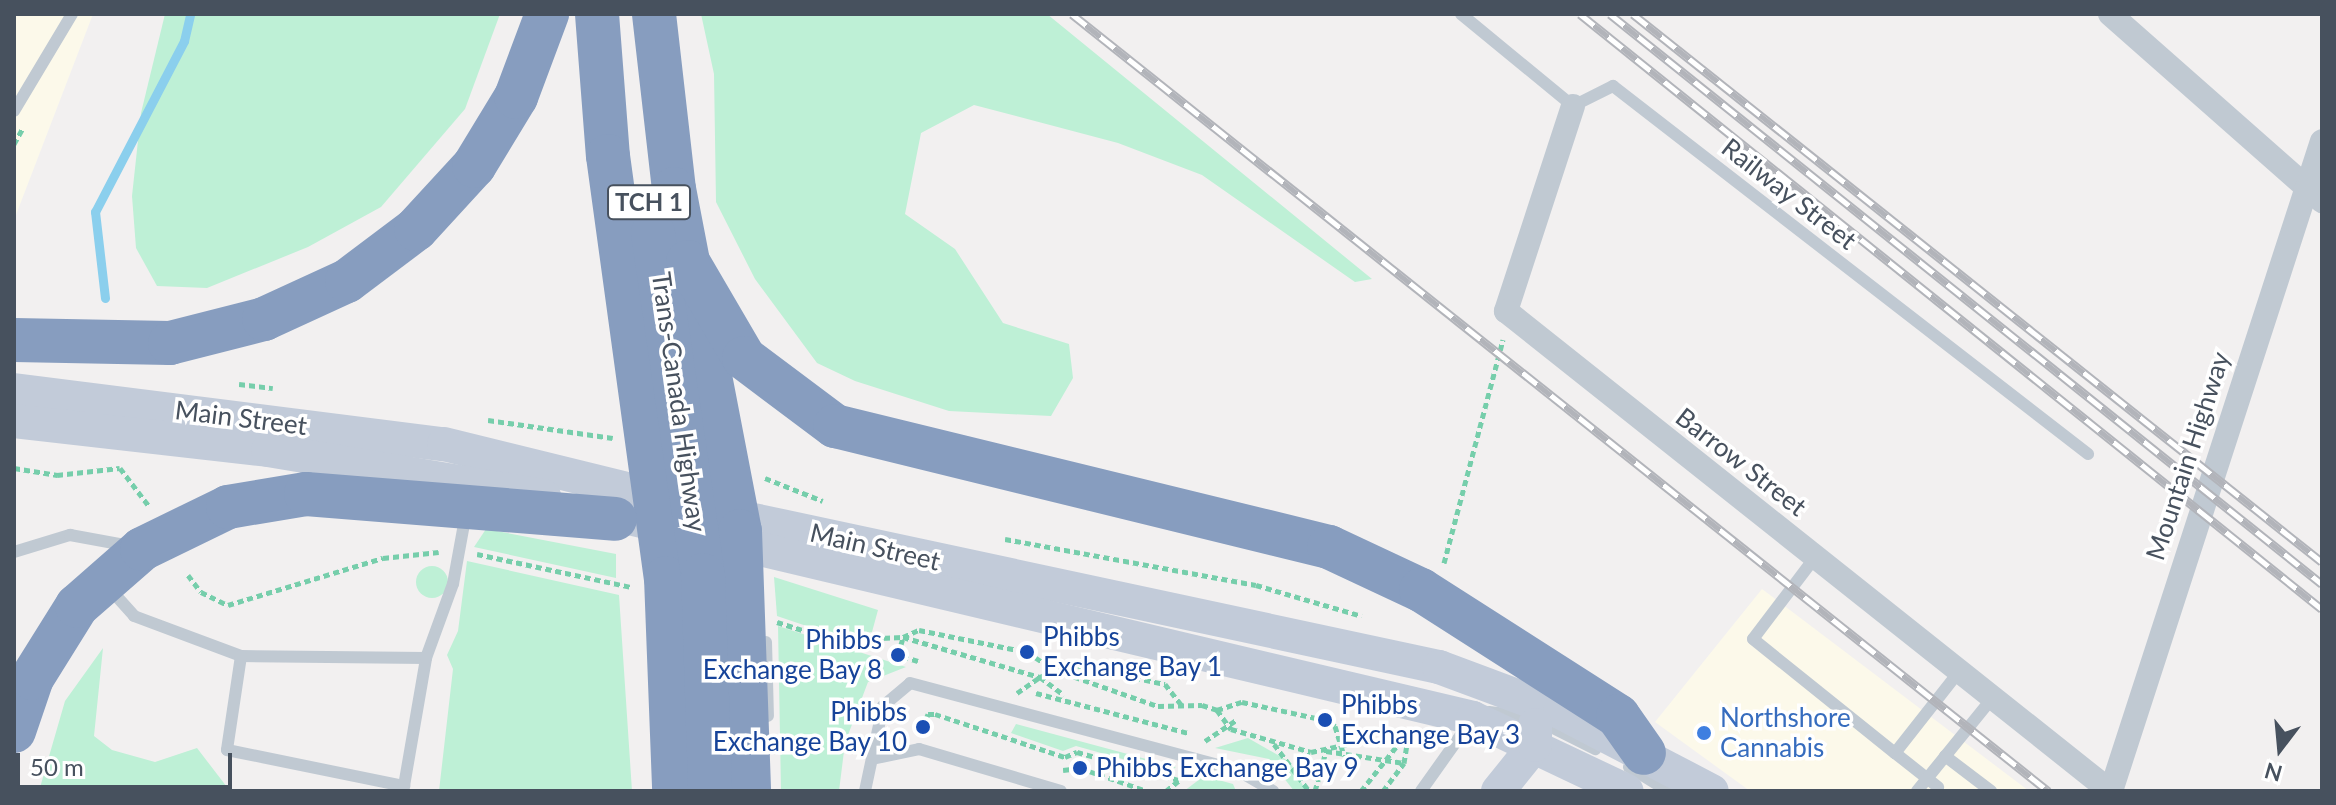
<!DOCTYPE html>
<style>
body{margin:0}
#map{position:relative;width:2336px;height:805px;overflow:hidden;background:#f2f0f0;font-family:Lato,sans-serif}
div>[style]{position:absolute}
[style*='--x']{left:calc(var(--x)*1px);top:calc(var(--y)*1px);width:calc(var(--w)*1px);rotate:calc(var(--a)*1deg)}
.commercial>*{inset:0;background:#fcf9ea}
.green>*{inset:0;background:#bef0d6}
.round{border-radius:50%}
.stream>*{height:9px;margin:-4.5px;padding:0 4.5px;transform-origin:4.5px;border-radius:4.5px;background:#8bcfed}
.path>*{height:5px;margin-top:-2.5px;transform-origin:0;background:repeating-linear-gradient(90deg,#76ceab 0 6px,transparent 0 10px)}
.service>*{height:12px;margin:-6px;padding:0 6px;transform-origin:6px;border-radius:6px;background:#c0c9d2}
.minor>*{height:24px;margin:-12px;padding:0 12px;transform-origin:12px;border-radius:12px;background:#c0c9d2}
.secondary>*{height:34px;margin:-17px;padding:0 17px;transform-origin:17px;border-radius:17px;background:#c2cbd9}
.motorway>*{height:44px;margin:-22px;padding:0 22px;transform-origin:22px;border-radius:22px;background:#879dbf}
.rail>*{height:9px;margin-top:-4.5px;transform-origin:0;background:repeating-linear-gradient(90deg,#fff 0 18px,#b2b4ba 0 36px);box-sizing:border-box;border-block:2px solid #b2b4ba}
.dots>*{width:22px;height:22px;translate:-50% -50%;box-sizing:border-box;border:4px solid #fff;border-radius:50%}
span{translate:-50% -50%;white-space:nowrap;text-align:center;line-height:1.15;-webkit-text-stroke:7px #fff;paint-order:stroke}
.shield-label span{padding:2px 6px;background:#fff;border:2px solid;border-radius:6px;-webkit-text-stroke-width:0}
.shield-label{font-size:24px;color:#47515e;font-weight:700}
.street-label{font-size:26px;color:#47515e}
.transit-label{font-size:26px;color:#164399}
.left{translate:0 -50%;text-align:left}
.right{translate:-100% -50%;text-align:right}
.shop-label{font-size:26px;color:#366cbe}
.frame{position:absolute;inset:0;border:16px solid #47515e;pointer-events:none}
.north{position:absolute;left:2240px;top:709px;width:80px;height:80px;-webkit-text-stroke:6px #fff;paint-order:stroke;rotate:196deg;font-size:22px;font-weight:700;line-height:32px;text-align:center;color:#47515e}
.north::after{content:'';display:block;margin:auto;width:28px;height:36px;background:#47515e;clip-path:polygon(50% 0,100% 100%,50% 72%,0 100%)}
.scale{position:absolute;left:16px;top:753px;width:216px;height:36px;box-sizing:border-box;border:4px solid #47515e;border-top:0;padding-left:10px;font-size:24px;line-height:28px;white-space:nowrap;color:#47515e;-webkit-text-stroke:6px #fff;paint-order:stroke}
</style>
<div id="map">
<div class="commercial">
<i style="clip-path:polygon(14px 14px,93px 14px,14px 220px)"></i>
<i style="clip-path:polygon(1762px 589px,2029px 791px,1750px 791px,1655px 722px)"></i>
</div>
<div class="green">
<i style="clip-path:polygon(165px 14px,500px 14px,465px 109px,381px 207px,308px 247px,207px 288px,157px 286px,136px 248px,132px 196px,141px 113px)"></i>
<i style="clip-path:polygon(701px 14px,1047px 14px,1372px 279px,1355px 282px,1202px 175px,1118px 143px,974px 105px,921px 133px,905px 214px,955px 249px,1003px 323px,1069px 344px,1073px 378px,1051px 416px,949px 411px,855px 381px,817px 363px,755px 279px,716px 202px,714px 74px)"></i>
<i style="clip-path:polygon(486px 529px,616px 554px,616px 578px,474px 547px)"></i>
<i style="clip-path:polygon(467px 561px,619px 595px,632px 791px,439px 791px,453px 669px,447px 655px,458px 631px)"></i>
<i class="round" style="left:416px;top:566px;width:32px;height:32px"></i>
<i style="clip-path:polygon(774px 577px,878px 610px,872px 632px,836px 636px,777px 616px)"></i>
<i style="clip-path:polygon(778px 626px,906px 667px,868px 682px,845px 743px,839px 791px,781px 791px)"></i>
<i style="clip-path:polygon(103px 648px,94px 736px,112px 750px,155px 762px,197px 748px,230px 791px,39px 791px,65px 701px)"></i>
<i style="clip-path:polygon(1016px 724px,1109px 749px,1176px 767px,1169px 772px,1076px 746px,1063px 751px,1011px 733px)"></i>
<i style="clip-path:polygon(1248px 738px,1290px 762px,1306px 791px,1294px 791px,1269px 759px,1215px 748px)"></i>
<i style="clip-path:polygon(1204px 776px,1233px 784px,1236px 791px,1184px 791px)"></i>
</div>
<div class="stream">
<i style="--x:105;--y:298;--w:87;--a:-96.6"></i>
<i style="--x:95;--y:212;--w:193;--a:-62.5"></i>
<i style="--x:184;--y:41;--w:28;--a:-77"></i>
</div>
<div class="path">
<i style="--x:14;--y:144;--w:18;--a:-61"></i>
<i style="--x:239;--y:384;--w:34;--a:7"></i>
<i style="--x:488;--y:420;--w:126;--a:8.2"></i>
<i style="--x:14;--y:468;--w:44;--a:9.2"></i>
<i style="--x:57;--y:475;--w:63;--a:-6.3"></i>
<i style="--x:120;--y:468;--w:48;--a:52.7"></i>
<i style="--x:765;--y:478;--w:62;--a:21.6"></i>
<i style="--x:1005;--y:539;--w:255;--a:10.4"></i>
<i style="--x:1256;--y:585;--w:110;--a:16.3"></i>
<i style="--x:477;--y:554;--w:157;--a:12.1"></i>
<i style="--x:1444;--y:563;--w:231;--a:-75.2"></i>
<i style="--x:188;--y:575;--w:21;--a:53"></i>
<i style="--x:201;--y:592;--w:30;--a:26"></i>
<i style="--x:228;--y:605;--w:162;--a:-16.9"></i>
<i style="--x:383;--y:558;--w:56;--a:-6.1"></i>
<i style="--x:777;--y:622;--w:60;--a:17.5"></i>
<i style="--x:834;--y:640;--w:69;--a:-2.5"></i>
<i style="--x:903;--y:637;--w:143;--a:16.3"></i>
<i style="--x:1040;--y:677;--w:17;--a:-25"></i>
<i style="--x:1055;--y:670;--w:109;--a:19.3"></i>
<i style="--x:1158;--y:706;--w:44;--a:-1.3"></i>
<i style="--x:1202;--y:705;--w:16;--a:18"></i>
<i style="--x:1217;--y:710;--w:24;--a:54"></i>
<i style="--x:1231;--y:729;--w:83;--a:16"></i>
<i style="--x:1311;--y:752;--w:91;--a:-12.1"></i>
<i style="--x:851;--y:642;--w:29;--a:14"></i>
<i style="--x:879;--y:649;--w:11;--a:-80"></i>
<i style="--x:918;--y:661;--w:21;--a:-163"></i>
<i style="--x:898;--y:655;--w:19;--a:-74"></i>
<i style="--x:903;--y:637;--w:17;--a:-24"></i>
<i style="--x:919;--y:630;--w:110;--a:11.5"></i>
<i style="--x:1027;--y:652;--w:33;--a:33"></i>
<i style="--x:1055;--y:670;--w:22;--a:-13"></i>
<i style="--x:1076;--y:665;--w:91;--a:12.1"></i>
<i style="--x:1165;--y:684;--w:28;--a:52"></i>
<i style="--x:1017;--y:693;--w:28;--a:-35"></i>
<i style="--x:1040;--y:677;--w:30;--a:37"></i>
<i style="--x:1036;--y:693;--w:158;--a:14.7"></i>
<i style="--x:1217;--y:710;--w:26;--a:-18"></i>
<i style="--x:1242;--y:702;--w:85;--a:12.2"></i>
<i style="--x:1325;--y:720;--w:12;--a:31"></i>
<i style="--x:1335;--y:726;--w:31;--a:73"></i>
<i style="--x:928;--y:729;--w:5;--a:-158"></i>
<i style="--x:923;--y:727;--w:14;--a:-69"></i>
<i style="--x:928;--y:714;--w:7;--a:0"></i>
<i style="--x:935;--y:714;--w:137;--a:18.3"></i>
<i style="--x:1065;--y:757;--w:13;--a:-23"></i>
<i style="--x:1077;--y:752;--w:106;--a:15.4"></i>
<i style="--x:1205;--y:741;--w:37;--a:-34"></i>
<i style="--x:1274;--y:744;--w:59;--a:53.3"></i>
<i style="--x:1063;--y:770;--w:17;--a:-7"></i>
<i style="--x:1080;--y:768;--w:71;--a:18.9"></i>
<i style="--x:928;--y:791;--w:8;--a:0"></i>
<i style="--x:1166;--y:791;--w:19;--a:-39"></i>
<i style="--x:1315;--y:791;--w:41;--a:-74.6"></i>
<i style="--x:1326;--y:751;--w:79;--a:8.7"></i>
<i style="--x:1361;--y:791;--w:75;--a:-51.5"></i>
<i style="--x:1383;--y:791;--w:35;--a:-53"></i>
<i style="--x:1404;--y:763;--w:31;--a:-81"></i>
</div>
<div class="service">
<i style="--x:1461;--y:14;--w:145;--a:39.4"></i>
<i style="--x:1573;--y:106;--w:45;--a:-26.6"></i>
<i style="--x:1613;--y:86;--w:601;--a:37.77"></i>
<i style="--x:14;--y:111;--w:113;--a:-59.1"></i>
<i style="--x:14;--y:552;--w:59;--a:-16.9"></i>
<i style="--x:70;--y:535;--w:61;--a:10.4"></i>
<i style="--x:1816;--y:556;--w:104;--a:127.2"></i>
<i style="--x:1753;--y:639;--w:182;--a:38.8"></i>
<i style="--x:1895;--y:753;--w:107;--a:-51.8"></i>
<i style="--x:110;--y:589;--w:36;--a:48"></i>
<i style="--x:134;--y:616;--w:114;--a:20.5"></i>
<i style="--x:241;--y:656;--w:185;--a:0.6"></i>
<i style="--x:766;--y:642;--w:74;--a:88.5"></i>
<i style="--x:241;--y:656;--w:95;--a:98.5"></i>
<i style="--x:227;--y:750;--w:181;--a:11.5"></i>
<i style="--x:404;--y:786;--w:130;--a:-80.2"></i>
<i style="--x:426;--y:658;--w:79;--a:-70"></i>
<i style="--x:453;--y:584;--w:72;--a:-79.6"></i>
<i style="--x:1489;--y:712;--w:42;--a:6.8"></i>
<i style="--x:1531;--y:717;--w:72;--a:26.6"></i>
<i style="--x:1895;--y:753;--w:55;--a:38.3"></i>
<i style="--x:1945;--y:756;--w:58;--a:37.3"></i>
<i style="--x:872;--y:759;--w:48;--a:-12"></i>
<i style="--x:919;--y:749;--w:148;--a:16.5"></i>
<i style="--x:1629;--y:767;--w:46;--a:31.6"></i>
<i style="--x:865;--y:791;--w:87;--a:-78"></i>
<i style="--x:883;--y:706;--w:35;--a:-40"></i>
<i style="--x:910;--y:683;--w:338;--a:14.9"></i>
<i style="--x:1237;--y:770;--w:42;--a:30.3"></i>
<i style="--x:1421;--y:791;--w:85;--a:-54.6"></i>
<i style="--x:1917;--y:791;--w:121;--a:-51"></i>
</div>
<div class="minor">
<i style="--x:2110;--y:14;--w:283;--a:41.4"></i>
<i style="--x:1573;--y:106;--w:216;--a:108.1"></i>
<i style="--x:1506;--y:311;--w:772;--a:38.47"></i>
<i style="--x:2111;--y:791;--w:683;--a:-72.02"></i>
</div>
<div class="secondary">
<i style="--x:14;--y:390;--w:433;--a:7.2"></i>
<i style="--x:444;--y:444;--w:314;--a:13.8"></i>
<i style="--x:749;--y:519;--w:706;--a:12.11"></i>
<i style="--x:1439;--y:667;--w:129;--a:20.4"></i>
<i style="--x:1560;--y:712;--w:171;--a:27.5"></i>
<i style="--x:14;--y:421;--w:256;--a:6.5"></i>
<i style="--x:268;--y:450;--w:280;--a:9.5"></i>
<i style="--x:591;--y:509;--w:906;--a:13.33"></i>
<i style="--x:1473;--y:718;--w:170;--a:25.4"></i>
<i style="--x:1498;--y:791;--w:59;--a:-51.2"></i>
<i style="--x:1535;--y:745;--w:20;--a:-90"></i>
</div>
<div class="motorway">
<i style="--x:597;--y:14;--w:142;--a:85.6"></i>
<i style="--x:608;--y:156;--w:426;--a:82.2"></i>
<i style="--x:666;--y:578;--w:213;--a:87.8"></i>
<i style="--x:654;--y:14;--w:176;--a:83.5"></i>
<i style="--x:674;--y:189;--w:348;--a:79.1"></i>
<i style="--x:740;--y:531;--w:260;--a:88"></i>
<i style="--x:653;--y:233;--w:346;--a:81.7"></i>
<i style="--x:703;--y:575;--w:216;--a:88.1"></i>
<i style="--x:688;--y:262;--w:111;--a:59.7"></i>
<i style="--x:744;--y:358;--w:114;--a:36.8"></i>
<i style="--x:835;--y:426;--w:509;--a:13.76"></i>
<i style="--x:1329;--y:547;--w:102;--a:25.1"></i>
<i style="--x:1421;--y:590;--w:234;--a:32.6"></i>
<i style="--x:1618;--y:716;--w:45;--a:54.9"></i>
<i style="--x:14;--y:340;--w:156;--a:1.1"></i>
<i style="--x:170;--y:343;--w:97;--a:-14.3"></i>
<i style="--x:264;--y:319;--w:91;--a:-24.6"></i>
<i style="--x:347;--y:281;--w:86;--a:-37"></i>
<i style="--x:416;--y:229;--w:86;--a:-47.4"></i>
<i style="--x:474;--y:166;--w:81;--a:-58.7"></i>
<i style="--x:516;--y:97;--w:89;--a:-69.5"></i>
<i style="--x:14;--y:731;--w:56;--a:-71.2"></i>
<i style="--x:32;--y:678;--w:85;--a:-58"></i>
<i style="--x:77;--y:606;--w:86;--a:-41.2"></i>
<i style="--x:142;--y:549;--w:96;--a:-26"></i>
<i style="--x:228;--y:507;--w:79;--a:-9.5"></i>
<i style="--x:306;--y:494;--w:310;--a:4.6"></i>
</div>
<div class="rail">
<i style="--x:1072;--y:14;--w:1248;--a:38.52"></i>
<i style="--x:1580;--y:14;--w:951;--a:38.73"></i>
<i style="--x:1610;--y:14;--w:912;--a:38.68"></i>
<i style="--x:1633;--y:14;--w:880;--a:38.5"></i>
</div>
<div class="dots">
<i style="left:1027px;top:652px;background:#1a4fb4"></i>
<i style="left:898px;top:655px;background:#1a4fb4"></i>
<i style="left:1325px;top:720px;background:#1a4fb4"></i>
<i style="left:923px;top:727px;background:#1a4fb4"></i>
<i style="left:1704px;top:733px;background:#3f7fe0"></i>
<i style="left:1080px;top:768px;background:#1a4fb4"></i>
</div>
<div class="shield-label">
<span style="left:649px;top:202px">TCH 1</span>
</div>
<div class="street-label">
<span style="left:1789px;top:194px;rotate:38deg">Railway Street</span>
<span style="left:679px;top:402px;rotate:82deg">Trans-Canada Highway</span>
<span style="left:241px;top:418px;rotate:7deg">Main Street</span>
<span style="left:2188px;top:456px;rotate:-72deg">Mountain Highway</span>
<span style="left:1741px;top:462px;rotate:38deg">Barrow Street</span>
<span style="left:875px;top:547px;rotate:13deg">Main Street</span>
</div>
<div class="transit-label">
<span class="left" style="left:1043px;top:652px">Phibbs<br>Exchange Bay 1</span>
<span class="right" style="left:882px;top:655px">Phibbs<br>Exchange Bay 8</span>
<span class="left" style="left:1341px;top:720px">Phibbs<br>Exchange Bay 3</span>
<span class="right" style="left:907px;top:727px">Phibbs<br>Exchange Bay 10</span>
<span class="left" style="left:1096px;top:768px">Phibbs Exchange Bay 9</span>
</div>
<div class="shop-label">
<span class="left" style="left:1720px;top:733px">Northshore<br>Cannabis</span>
</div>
<div class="frame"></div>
<div class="north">N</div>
<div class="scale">50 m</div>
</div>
